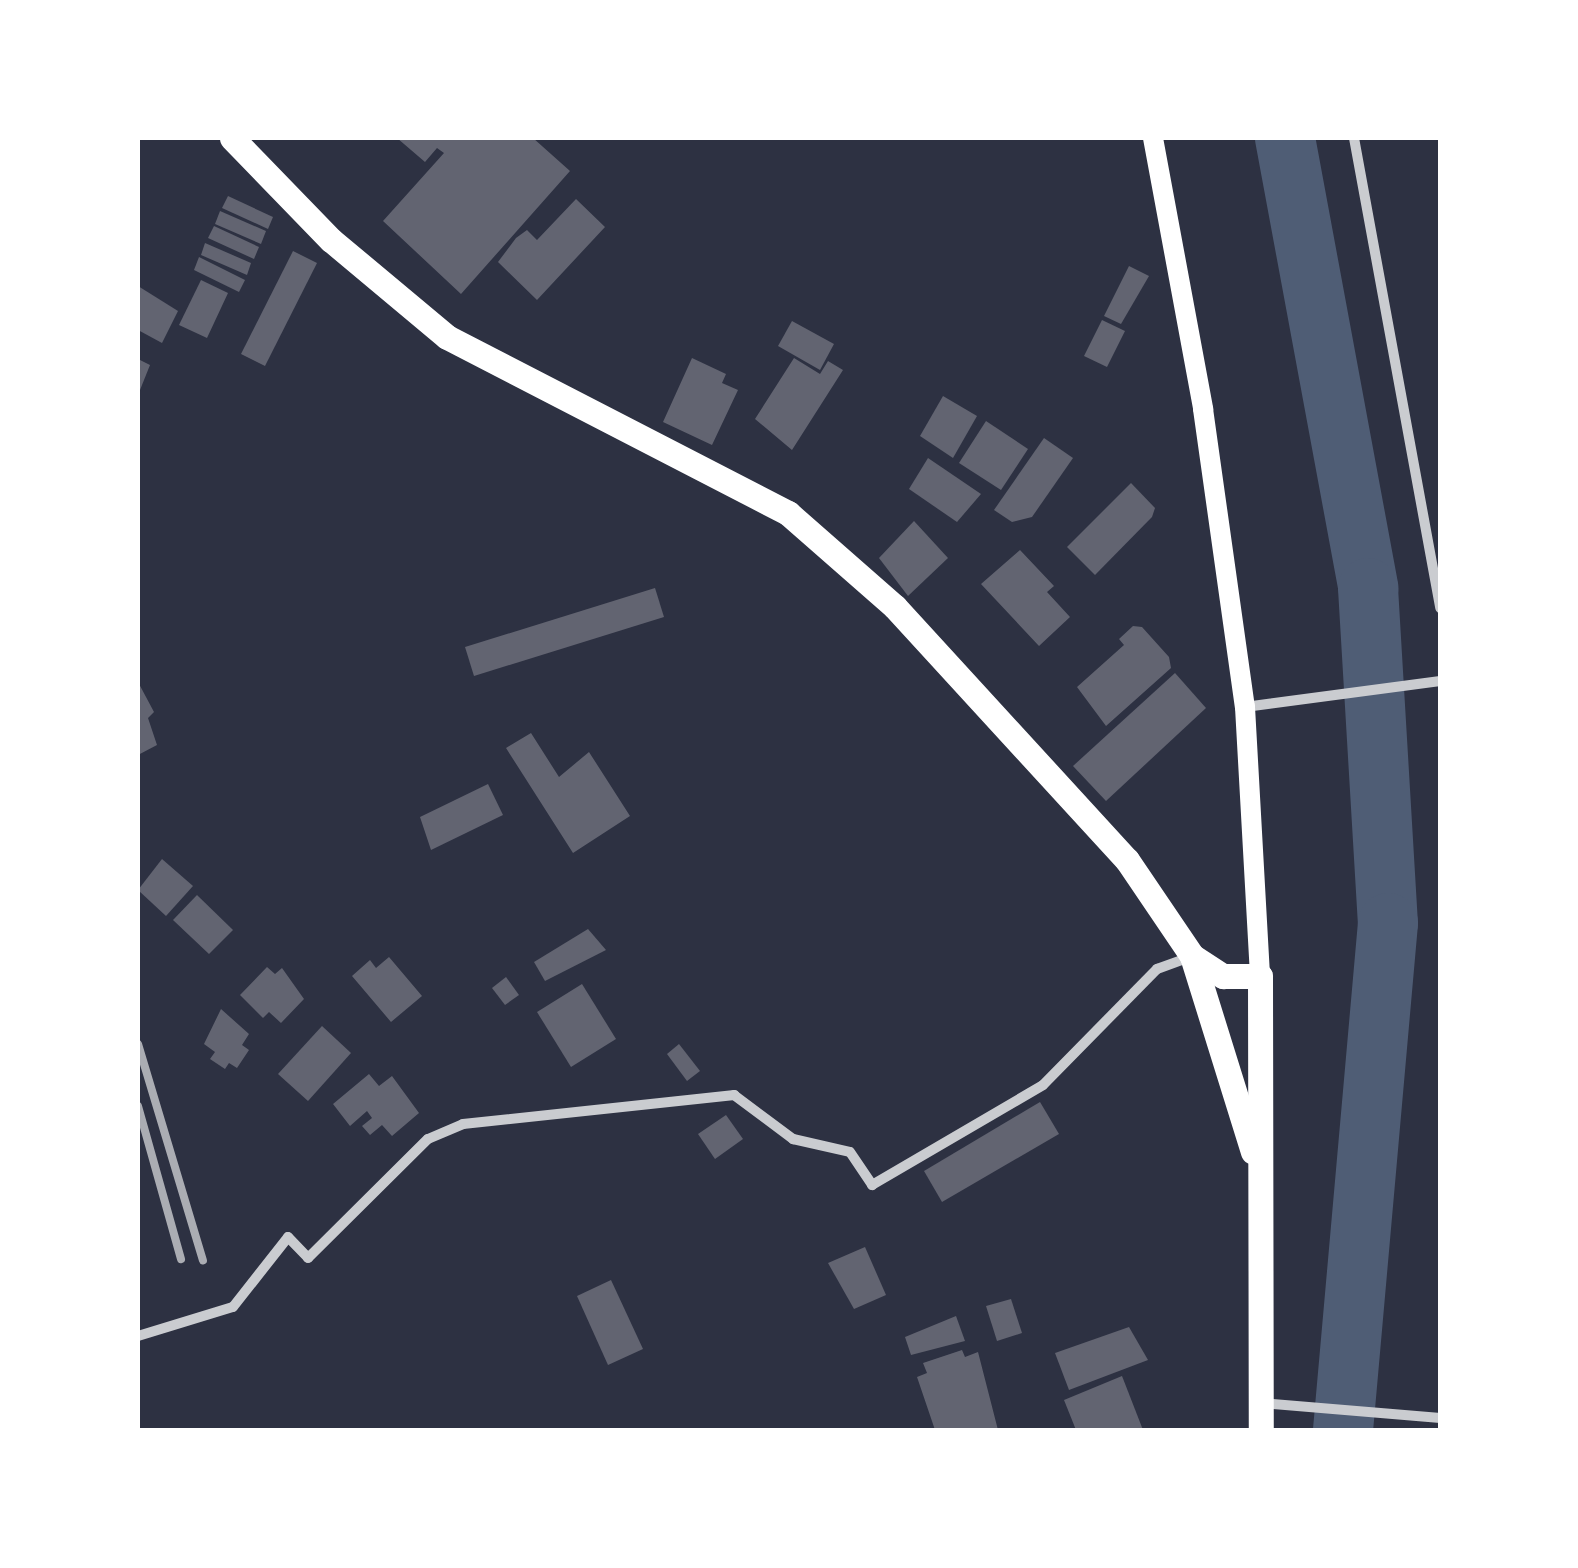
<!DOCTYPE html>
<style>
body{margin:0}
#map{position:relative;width:1578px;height:1568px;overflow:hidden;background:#2d3142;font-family:Poppins,sans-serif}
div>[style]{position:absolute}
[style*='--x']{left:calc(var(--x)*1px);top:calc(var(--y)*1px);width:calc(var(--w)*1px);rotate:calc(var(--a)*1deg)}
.river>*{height:60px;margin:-30px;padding:0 30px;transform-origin:30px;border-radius:30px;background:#4f5d75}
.building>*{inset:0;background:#626471}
.minor>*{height:10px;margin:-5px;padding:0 5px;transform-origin:5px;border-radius:5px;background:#caccd0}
.secondary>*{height:20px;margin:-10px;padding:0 10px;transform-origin:10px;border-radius:10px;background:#fff}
.trunk>*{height:25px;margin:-12.5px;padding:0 12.5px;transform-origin:12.5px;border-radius:12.5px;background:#fff}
.rail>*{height:8px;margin:-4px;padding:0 4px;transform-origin:4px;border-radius:4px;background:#abadb3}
span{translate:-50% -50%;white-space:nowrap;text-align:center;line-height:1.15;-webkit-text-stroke:10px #fff;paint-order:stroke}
.frame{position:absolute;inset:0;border:140px solid #fff;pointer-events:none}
</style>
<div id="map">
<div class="river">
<i style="--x:1285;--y:138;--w:458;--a:79.5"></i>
<i style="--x:1368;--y:588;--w:336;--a:86.6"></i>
<i style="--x:1388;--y:923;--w:509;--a:95.07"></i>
</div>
<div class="building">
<i style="clip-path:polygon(397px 138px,533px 138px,570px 171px,461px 294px,383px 221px,444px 153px,437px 148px,425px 162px)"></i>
<i style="clip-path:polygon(228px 196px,273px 217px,268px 229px,222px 208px)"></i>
<i style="clip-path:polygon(576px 199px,605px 227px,537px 300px,498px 262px,516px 238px,527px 230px,537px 240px)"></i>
<i style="clip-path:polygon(220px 211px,266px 231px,261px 244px,215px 224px)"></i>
<i style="clip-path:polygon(214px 226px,259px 247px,254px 259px,208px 238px)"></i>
<i style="clip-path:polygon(205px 243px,251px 263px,247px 275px,201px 255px)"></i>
<i style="clip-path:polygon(293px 251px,317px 263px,265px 366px,241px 354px)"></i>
<i style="clip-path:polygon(199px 257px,245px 280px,239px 292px,194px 270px)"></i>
<i style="clip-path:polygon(1129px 266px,1149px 276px,1121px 324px,1104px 316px)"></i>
<i style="clip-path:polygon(201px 280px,228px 293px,207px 338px,179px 325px)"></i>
<i style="clip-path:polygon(138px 286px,178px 311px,162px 343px,138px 330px)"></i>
<i style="clip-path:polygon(1102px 320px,1125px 331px,1107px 367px,1084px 356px)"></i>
<i style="clip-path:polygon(792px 321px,834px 344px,820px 370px,778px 346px)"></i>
<i style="clip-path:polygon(692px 358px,726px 374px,722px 383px,738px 390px,712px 445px,663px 422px)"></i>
<i style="clip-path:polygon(794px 358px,820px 374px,828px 361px,843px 370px,792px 450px,755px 419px)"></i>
<i style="clip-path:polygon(138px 359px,150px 365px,138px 395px)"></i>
<i style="clip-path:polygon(943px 396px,977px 416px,953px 458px,920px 436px)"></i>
<i style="clip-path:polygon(986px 421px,1028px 449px,1001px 490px,959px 463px)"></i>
<i style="clip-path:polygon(1044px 438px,1073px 458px,1032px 517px,1012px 522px,994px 510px)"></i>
<i style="clip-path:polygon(928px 458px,981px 494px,957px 522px,909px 489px)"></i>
<i style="clip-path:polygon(1131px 483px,1155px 508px,1152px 517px,1095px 575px,1067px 547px)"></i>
<i style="clip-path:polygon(914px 521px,948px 558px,908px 596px,879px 558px)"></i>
<i style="clip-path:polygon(1020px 550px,1054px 586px,1047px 592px,1070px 617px,1039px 646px,981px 584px)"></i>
<i style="clip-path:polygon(655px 588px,664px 617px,474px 676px,465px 647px)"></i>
<i style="clip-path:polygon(1133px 626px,1142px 627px,1169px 657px,1171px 668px,1106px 726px,1077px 687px,1124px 645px,1119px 639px)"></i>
<i style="clip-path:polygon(1175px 673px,1206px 708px,1106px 801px,1073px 766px)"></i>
<i style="clip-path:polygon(138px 682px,154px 712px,148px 718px,157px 745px,138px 755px)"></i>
<i style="clip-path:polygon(531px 733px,559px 777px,589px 752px,630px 816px,573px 853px,506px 748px)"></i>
<i style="clip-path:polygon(488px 784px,503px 815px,431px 850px,420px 817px)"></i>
<i style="clip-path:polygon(162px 859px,193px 886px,166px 916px,138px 890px)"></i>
<i style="clip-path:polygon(197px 895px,233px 930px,209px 954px,173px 920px)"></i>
<i style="clip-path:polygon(588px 929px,606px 950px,545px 981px,534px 962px)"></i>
<i style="clip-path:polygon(389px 957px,422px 996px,391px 1022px,352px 976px,370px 960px,376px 968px)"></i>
<i style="clip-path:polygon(267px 967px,275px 974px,282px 968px,304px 999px,281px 1023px,269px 1012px,263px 1018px,240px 995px)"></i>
<i style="clip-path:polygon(506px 977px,519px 995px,505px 1005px,492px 988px)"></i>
<i style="clip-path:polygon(582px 984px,616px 1039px,571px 1067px,537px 1012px)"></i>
<i style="clip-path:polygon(221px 1009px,249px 1034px,242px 1045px,249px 1050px,237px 1068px,229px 1063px,225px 1069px,210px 1059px,215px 1052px,204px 1044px)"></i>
<i style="clip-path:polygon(322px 1026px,351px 1053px,308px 1101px,278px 1074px)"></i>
<i style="clip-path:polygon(679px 1044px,700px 1071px,687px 1081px,667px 1054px)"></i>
<i style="clip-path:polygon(369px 1074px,379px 1086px,392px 1076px,419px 1113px,392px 1136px,382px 1125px,370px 1135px,362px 1126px,372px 1118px,367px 1111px,350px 1126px,333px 1104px)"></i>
<i style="clip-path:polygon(1040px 1102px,1059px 1134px,942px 1202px,924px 1171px)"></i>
<i style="clip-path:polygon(726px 1115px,743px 1139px,715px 1159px,698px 1134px)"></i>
<i style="clip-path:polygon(865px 1247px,886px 1295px,854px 1309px,828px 1263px)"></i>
<i style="clip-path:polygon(611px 1280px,643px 1349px,608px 1365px,577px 1296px)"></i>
<i style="clip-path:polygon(1011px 1299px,1022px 1333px,997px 1341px,986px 1306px)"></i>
<i style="clip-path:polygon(956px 1316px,965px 1341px,911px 1355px,905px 1337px)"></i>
<i style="clip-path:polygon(1129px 1327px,1148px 1360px,1069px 1390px,1055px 1353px)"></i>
<i style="clip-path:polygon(962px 1350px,965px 1357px,978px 1352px,998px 1430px,935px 1430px,917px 1377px,927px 1373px,923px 1363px)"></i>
<i style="clip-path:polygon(1122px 1376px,1143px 1430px,1076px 1430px,1064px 1400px)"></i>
</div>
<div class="minor">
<i style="--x:1354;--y:138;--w:478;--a:79.6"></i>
<i style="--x:1245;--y:707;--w:197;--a:-7.6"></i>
<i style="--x:138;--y:1336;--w:99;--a:-17"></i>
<i style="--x:233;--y:1307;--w:89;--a:-51.8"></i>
<i style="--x:288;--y:1237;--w:29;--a:46"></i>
<i style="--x:308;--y:1258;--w:169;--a:-44.8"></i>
<i style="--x:428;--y:1139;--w:38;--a:-23"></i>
<i style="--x:463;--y:1124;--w:273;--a:-6.1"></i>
<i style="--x:734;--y:1095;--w:74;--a:36.7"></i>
<i style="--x:793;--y:1139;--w:58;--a:12.8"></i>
<i style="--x:850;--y:1152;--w:40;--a:56"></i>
<i style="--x:872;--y:1185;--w:198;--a:-30.3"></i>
<i style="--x:1043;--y:1085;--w:163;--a:-45.5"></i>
<i style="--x:1157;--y:969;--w:37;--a:-20"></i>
<i style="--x:1262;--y:1403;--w:179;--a:4.8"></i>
</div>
<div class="secondary">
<i style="--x:1153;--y:138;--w:276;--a:79.5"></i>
<i style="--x:1203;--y:409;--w:301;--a:82"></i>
<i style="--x:1245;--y:707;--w:269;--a:86.8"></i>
</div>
<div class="trunk">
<i style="--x:232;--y:138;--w:142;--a:45.9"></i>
<i style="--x:331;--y:240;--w:151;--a:39.9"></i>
<i style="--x:447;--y:337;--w:384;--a:27.3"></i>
<i style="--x:788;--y:513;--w:142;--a:41.3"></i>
<i style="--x:895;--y:607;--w:343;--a:47.5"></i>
<i style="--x:1127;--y:860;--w:116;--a:55.9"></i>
<i style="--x:1192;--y:956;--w:37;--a:33"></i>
<i style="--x:1223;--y:976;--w:37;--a:0"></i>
<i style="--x:1260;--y:976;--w:454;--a:89.9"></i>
<i style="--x:1192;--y:956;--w:205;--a:72.7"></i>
</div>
<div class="rail">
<i style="--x:138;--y:1044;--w:226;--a:73.3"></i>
<i style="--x:138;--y:1106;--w:159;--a:74.3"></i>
</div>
<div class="frame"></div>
</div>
